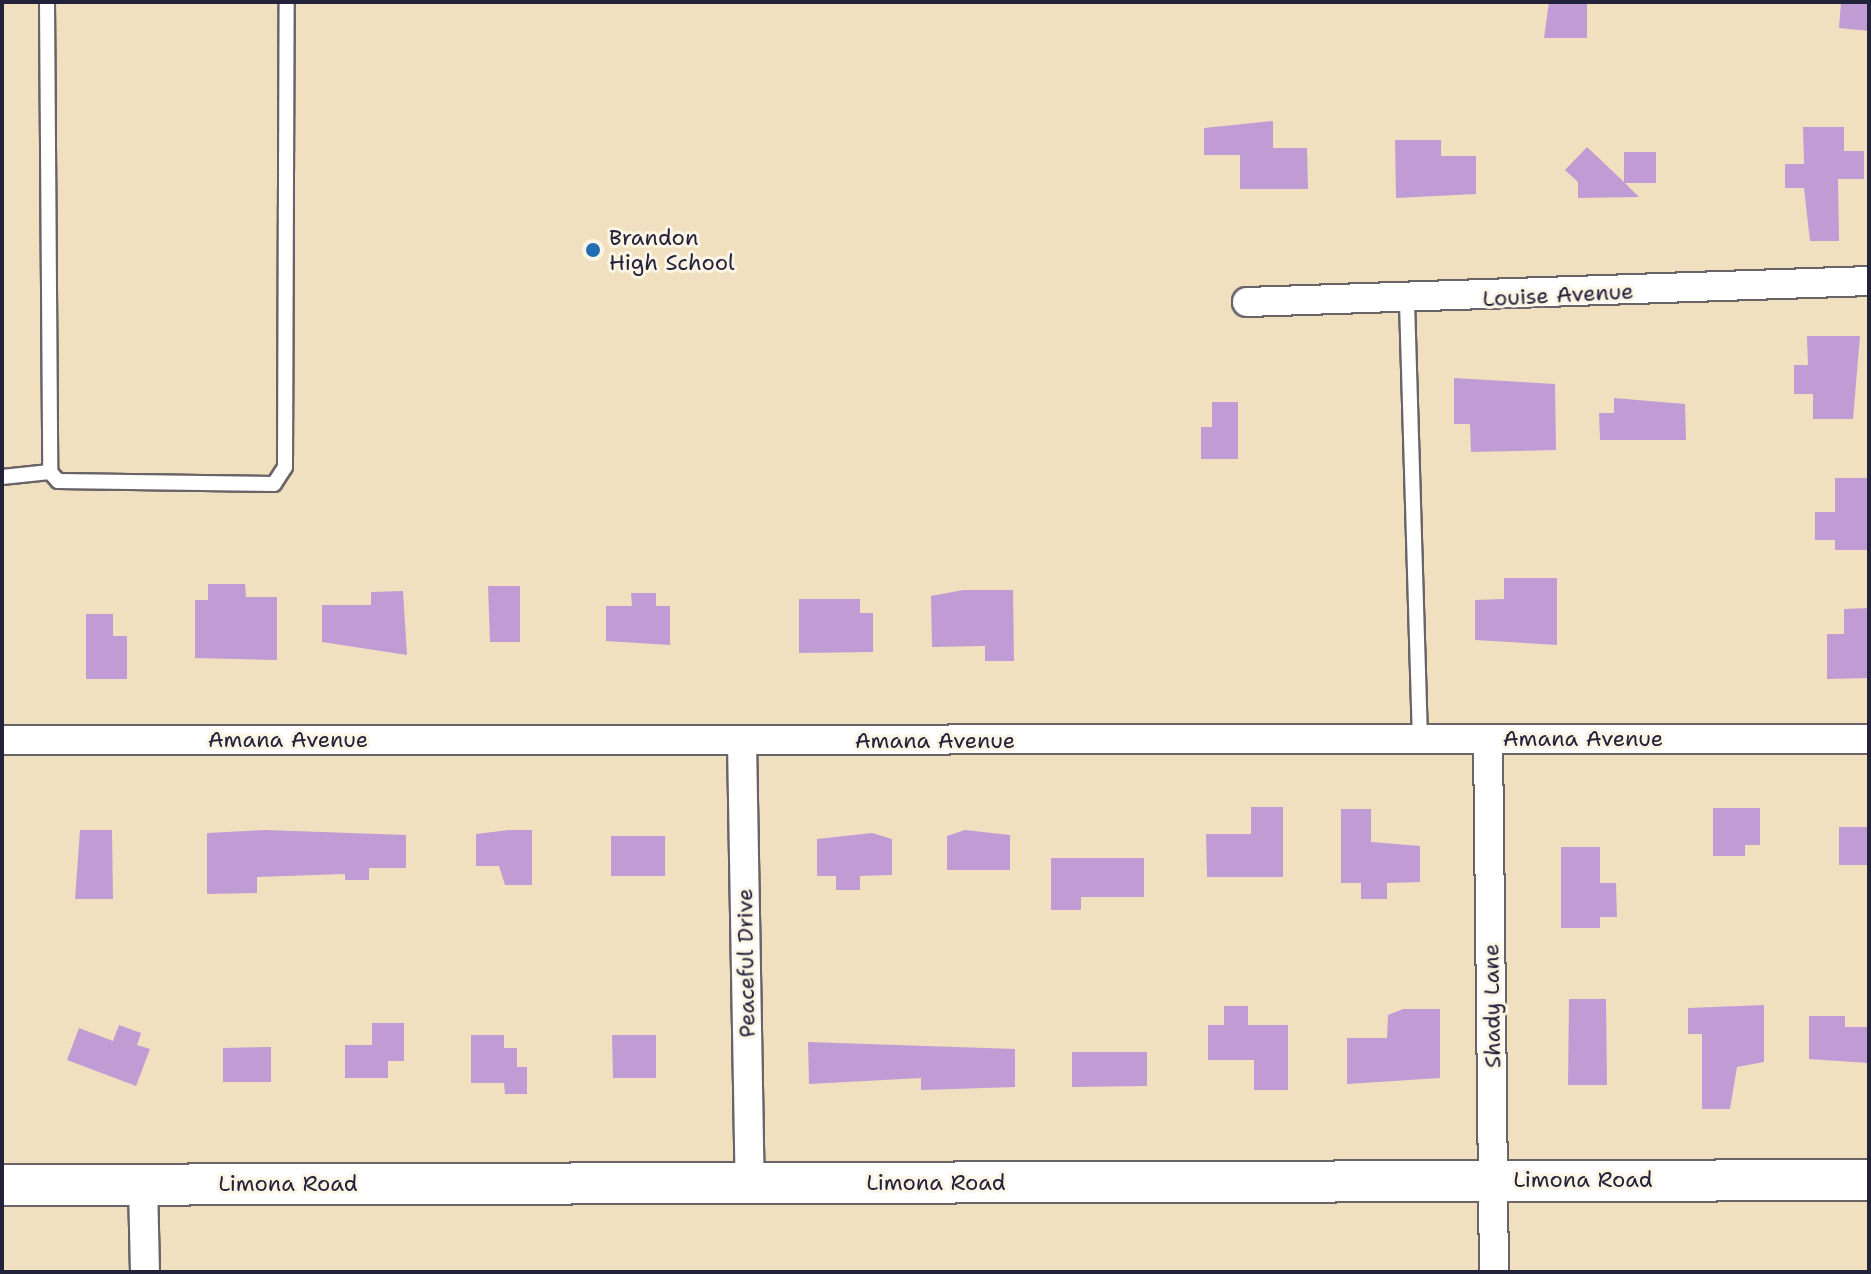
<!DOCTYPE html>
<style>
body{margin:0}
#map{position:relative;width:1871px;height:1274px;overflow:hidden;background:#f0e0bf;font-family:"Shantell Sans",sans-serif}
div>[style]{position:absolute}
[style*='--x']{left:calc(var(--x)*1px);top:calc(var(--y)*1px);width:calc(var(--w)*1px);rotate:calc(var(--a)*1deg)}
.building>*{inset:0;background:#c19cd4}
.roads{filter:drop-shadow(2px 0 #6a6469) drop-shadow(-2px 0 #6a6469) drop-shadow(0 2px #6a6469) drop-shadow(0 -2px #6a6469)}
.lane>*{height:14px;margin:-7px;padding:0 7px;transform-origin:7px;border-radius:7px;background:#fff}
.street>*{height:28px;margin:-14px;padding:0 14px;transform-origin:14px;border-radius:14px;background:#fff}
.secondary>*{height:40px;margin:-20px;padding:0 20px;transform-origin:20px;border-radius:20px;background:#fff}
.dots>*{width:22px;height:22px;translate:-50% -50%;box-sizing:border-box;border:4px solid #fcf5e5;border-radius:50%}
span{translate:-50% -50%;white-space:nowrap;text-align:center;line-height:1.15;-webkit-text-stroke:6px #fcf5e5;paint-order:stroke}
.poi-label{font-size:22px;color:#22223b}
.left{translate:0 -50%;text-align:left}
.street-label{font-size:22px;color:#22223b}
.frame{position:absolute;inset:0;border:4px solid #22223b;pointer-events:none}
</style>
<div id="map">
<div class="building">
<i style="clip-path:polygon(1549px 2px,1587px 2px,1587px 38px,1544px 38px)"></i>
<i style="clip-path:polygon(1841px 2px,1869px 2px,1869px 31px,1839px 28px)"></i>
<i style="clip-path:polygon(1273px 121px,1273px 148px,1307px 148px,1308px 189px,1240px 189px,1240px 155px,1204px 155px,1204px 128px)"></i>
<i style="clip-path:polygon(1803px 127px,1844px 127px,1844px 151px,1864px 151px,1864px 179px,1838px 179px,1839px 241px,1810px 241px,1804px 188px,1785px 188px,1785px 164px,1804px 164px)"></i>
<i style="clip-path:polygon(1395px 140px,1441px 140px,1441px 156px,1476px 156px,1476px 194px,1396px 198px)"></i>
<i style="clip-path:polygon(1587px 147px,1624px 182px,1624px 152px,1656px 152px,1656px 183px,1625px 183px,1639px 197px,1578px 198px,1578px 182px,1565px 170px)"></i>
<i style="clip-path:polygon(1807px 336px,1860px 336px,1853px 419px,1813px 419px,1813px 394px,1794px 394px,1794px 365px,1808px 365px)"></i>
<i style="clip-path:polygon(1454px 378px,1555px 384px,1556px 450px,1471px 452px,1470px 424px,1454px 424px)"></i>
<i style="clip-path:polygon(1614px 398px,1685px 404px,1686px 440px,1600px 440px,1599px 413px,1614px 413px)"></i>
<i style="clip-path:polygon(1212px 402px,1238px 402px,1238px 459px,1201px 459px,1201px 427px,1212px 427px)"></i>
<i style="clip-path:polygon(1835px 478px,1869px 478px,1869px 550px,1835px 550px,1835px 540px,1815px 540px,1815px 512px,1835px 512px)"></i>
<i style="clip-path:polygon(1504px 578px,1557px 578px,1557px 645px,1475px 640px,1475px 600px,1504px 599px)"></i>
<i style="clip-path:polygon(208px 584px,245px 584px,246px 597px,277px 597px,277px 660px,195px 658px,195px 600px,208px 600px)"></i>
<i style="clip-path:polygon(488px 586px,520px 586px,520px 642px,490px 642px)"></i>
<i style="clip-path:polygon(963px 590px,1013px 590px,1014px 661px,985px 661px,985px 646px,932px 647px,931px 596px)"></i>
<i style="clip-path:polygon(403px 591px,407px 655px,322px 642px,322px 605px,371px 605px,371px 592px)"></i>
<i style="clip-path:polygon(631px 593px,656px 593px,656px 606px,670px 606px,670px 645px,606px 641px,606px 606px,632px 606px)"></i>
<i style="clip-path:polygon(799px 599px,860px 599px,860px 613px,873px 613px,873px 652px,799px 653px)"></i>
<i style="clip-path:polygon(1869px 608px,1869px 678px,1827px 679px,1827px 634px,1844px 634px,1844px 609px)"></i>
<i style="clip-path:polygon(86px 614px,113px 614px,113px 636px,127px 636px,127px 679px,86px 679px)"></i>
<i style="clip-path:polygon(1251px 807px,1283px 807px,1283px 877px,1207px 877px,1206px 834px,1251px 834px)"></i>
<i style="clip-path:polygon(1713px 808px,1760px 808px,1760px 845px,1745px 845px,1745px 856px,1713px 856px)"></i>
<i style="clip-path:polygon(1341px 809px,1371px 809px,1371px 842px,1420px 846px,1420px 882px,1387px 883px,1387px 899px,1361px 899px,1361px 883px,1341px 883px)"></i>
<i style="clip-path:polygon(1839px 827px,1869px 827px,1869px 865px,1839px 865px)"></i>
<i style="clip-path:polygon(80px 830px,112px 830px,113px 899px,75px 899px)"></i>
<i style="clip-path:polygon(265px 830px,406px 835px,406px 868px,369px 868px,369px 880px,345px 880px,345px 874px,257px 877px,257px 893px,207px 894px,207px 833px)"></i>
<i style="clip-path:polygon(509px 830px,532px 830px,532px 885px,505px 885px,499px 866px,476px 866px,476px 834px)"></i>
<i style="clip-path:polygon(965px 830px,1010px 835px,1010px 870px,947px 870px,947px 836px)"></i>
<i style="clip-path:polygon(872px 833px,892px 839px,892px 875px,860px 876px,860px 890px,836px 890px,836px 876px,817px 876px,817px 839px)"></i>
<i style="clip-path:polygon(611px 836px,665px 836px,665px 876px,611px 876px)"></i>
<i style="clip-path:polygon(1561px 847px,1600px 847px,1600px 883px,1616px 883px,1617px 917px,1600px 917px,1600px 928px,1561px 928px)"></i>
<i style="clip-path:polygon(1051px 858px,1144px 858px,1144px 897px,1081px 897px,1081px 910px,1051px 910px)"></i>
<i style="clip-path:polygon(1569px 999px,1606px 999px,1607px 1085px,1568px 1085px)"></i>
<i style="clip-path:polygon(1764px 1005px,1764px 1062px,1737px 1067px,1730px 1109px,1702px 1109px,1702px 1034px,1688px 1034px,1688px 1008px)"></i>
<i style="clip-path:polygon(1224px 1006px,1248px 1006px,1248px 1025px,1288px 1025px,1288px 1090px,1254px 1090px,1254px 1060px,1208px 1060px,1208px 1025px,1224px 1025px)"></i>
<i style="clip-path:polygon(1403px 1009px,1440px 1009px,1440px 1078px,1347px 1084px,1347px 1038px,1387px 1038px,1388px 1015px)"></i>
<i style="clip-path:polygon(1809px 1016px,1845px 1016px,1845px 1027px,1868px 1027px,1868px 1063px,1809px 1059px)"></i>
<i style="clip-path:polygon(372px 1023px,404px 1023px,404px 1061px,388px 1061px,388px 1078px,345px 1078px,345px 1045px,372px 1045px)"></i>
<i style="clip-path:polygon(119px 1025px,141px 1033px,137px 1045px,150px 1049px,136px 1086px,67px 1060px,79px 1028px,113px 1041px)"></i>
<i style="clip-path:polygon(471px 1035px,504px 1035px,504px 1048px,517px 1048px,517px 1067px,527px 1067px,527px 1094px,505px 1094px,504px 1083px,471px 1083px)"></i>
<i style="clip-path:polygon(612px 1035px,656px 1035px,656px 1078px,613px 1078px)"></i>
<i style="clip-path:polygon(808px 1042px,1015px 1049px,1015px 1087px,921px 1090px,921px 1078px,809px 1084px)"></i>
<i style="clip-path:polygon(271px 1047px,271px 1082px,223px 1082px,223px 1048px)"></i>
<i style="clip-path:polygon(1072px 1052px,1147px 1052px,1147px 1086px,1072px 1087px)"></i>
</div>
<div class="roads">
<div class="lane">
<i style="--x:47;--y:2;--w:470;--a:89.6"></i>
<i style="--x:50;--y:472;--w:12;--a:48"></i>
<i style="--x:58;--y:481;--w:216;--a:0.8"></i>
<i style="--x:274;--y:484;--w:20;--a:-57"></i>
<i style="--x:285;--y:467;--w:465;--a:-89.8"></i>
<i style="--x:1407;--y:302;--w:437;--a:88.3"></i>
<i style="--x:2;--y:477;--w:48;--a:-5.9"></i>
</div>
<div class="street">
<i style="--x:1247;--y:302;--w:622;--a:-1.93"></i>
<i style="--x:1488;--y:739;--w:533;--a:89.36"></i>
<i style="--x:2;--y:740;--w:1867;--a:-0.03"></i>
<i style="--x:742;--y:742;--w:442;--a:89"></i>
<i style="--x:143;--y:1184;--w:88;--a:88.7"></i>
</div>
<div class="secondary">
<i style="--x:2;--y:1185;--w:1867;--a:-0.15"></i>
</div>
</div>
<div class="dots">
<i style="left:593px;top:250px;background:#1f6fb2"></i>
</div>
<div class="poi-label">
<span class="left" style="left:609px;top:250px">Brandon<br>High School</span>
</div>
<div class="street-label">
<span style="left:1558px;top:295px;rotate:-3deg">Louise Avenue</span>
<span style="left:1583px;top:739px">Amana Avenue</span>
<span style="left:288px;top:740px">Amana Avenue</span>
<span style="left:935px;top:741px">Amana Avenue</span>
<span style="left:746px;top:963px;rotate:-91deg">Peaceful Drive</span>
<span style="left:1492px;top:1006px;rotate:-91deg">Shady Lane</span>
<span style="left:1583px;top:1180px">Limona Road</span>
<span style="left:936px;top:1183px">Limona Road</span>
<span style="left:288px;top:1184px">Limona Road</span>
</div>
<div class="frame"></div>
</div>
